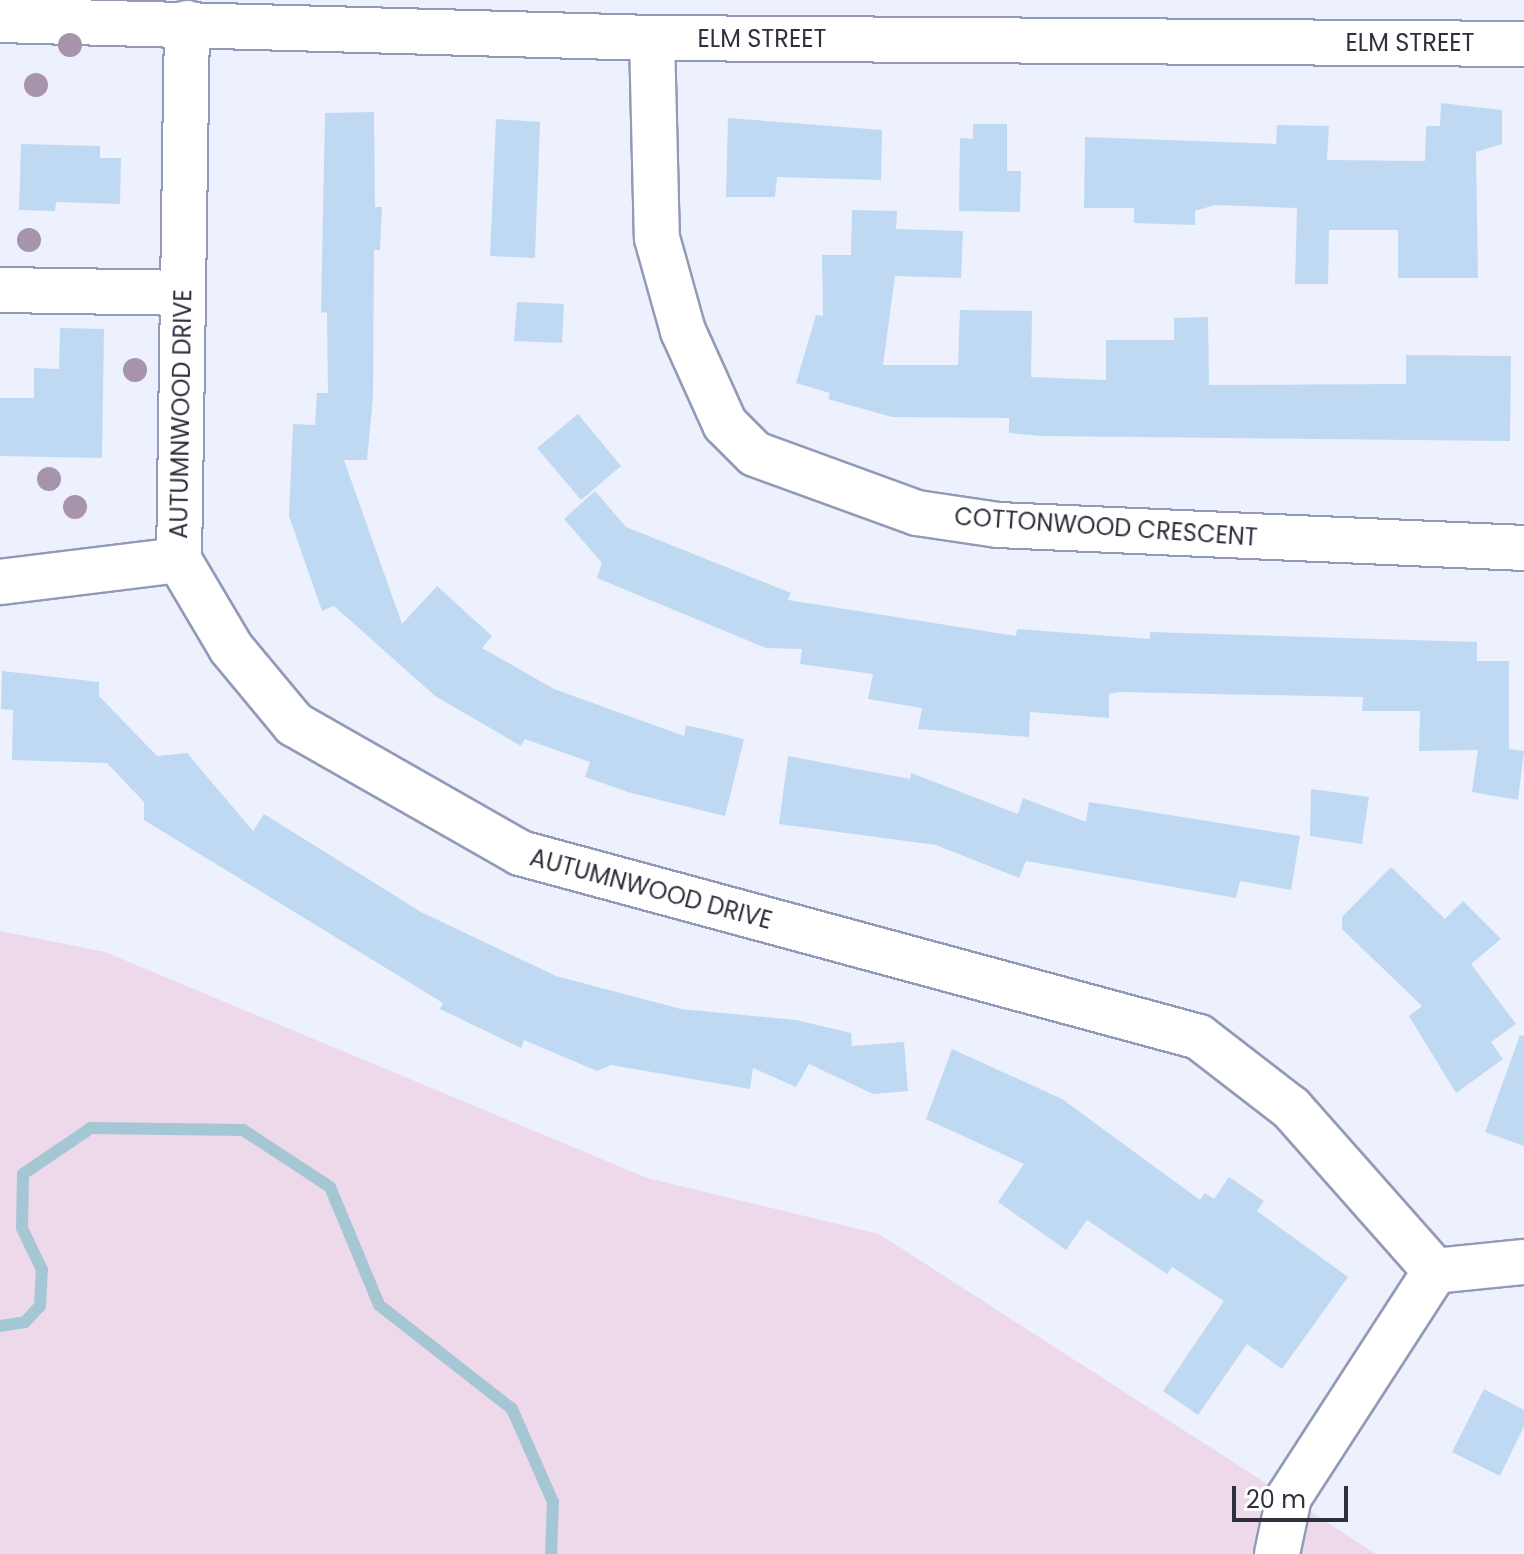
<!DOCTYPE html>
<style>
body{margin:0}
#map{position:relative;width:1524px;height:1554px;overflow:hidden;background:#edf0fd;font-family:Poppins,sans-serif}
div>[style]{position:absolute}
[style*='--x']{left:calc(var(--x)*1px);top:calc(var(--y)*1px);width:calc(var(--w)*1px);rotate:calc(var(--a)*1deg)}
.green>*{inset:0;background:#edd9ea}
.stream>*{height:12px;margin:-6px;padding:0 6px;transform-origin:6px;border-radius:6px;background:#a4c7d3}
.building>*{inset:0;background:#bfd9f3}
.roads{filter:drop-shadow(2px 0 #939ab8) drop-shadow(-2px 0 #939ab8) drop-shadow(0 2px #939ab8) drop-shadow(0 -2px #939ab8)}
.minor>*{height:44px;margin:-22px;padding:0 22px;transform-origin:22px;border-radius:22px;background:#fff}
.trees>*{width:24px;height:24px;margin:-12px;border-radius:50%;background:#a793ac}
span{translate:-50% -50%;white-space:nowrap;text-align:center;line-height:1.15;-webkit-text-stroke:7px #fff;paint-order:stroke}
.street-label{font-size:24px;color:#2e313d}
.scale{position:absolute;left:1232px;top:1486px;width:116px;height:36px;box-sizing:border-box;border:4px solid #2e313d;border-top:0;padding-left:10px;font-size:24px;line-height:28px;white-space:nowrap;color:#2e313d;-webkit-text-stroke:6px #fff;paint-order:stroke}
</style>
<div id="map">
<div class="green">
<i style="clip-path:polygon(0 931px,105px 952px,647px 1178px,879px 1234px,1376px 1554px,0 1554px)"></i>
</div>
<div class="stream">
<i style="--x:0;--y:1326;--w:25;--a:-9"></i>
<i style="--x:25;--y:1322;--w:22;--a:-47"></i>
<i style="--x:40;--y:1306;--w:36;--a:-87"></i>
<i style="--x:42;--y:1270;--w:47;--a:-115.5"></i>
<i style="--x:22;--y:1228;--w:54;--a:-88.9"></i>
<i style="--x:23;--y:1174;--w:82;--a:-34.1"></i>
<i style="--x:91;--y:1128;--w:152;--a:0.8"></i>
<i style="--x:243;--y:1130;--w:104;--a:33.2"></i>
<i style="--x:330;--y:1187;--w:128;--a:67.4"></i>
<i style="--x:379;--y:1305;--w:169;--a:38"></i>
<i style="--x:512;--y:1409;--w:102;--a:66.2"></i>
<i style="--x:553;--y:1502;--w:52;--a:92.2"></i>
</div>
<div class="building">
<i style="clip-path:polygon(1441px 103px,1502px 110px,1502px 144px,1476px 152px,1478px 278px,1398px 278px,1398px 230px,1329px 230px,1328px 284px,1295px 284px,1297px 208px,1215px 205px,1195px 211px,1195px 225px,1134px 223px,1134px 208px,1084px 208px,1085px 137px,1276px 144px,1277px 125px,1329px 126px,1327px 160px,1425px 161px,1426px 126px,1440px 126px)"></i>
<i style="clip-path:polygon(374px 112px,375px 207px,382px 207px,380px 250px,374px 250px,373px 398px,367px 460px,344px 460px,402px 624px,437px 586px,492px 636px,482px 648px,554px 689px,684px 736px,686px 725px,744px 739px,725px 816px,631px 793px,585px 777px,590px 762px,525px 739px,521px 746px,435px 696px,334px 606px,322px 611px,289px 516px,293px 424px,315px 425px,317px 393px,328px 393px,327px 312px,321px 313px,325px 113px)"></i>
<i style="clip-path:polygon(728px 118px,882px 130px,881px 180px,777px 177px,775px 197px,726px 197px)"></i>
<i style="clip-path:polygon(496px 119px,540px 122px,535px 258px,490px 256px)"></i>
<i style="clip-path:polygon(973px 124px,1007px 124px,1007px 171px,1021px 171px,1020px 212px,959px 211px,960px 138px,973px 139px)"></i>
<i style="clip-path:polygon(21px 144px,100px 146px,100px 158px,121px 158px,120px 204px,56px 202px,55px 211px,19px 210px)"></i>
<i style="clip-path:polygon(852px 210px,897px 211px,896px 229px,963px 231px,961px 278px,895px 276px,883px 365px,958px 365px,960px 310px,1032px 311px,1031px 377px,1106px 380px,1106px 340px,1174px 340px,1174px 318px,1208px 317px,1209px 385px,1406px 384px,1406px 355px,1511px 356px,1510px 441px,1042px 436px,1009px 433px,1009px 418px,892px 417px,828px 399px,830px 393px,796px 383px,816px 315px,823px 316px,822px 255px,851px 255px)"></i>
<i style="clip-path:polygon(517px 302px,564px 304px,562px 343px,514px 341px)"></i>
<i style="clip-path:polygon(60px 328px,104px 329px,102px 458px,0 456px,0 398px,34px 398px,34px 368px,59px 369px)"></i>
<i style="clip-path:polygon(578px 414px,621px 466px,581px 500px,537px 448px)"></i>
<i style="clip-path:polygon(595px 491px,626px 527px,791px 593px,788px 600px,1016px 636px,1017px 629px,1150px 639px,1150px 632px,1477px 642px,1477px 661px,1509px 661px,1509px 749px,1524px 751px,1518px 800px,1472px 792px,1478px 750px,1419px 751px,1420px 711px,1362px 711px,1363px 697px,1119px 692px,1109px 694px,1109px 718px,1030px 712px,1029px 737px,918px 729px,922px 708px,868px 699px,873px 674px,800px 664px,802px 649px,766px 648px,597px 578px,602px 563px,564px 519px)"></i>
<i style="clip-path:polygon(2px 671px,99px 682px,99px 696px,157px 756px,187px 753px,253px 831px,264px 814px,421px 912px,556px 976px,681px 1009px,796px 1020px,851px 1033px,852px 1046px,904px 1042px,908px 1091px,873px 1094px,809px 1064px,796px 1087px,753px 1068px,750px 1089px,611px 1065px,597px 1071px,524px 1040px,521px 1048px,440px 1009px,443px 1003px,144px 820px,144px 802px,107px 763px,12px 760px,13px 710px,1px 709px)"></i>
<i style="clip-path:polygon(788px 756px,910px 779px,911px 773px,1018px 814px,1023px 798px,1086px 822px,1089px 802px,1300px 836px,1291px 890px,1240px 881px,1236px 898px,1026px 861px,1019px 878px,936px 845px,779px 824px)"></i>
<i style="clip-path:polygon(1311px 789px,1369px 797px,1362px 844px,1310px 836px)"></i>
<i style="clip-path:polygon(1391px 867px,1445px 919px,1463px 901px,1501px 939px,1471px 964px,1516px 1024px,1491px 1042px,1503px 1059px,1456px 1093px,1409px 1016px,1422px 1006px,1342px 929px,1342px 917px)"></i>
<i style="clip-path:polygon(1520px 1035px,1524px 1036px,1524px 1146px,1485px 1132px)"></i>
<i style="clip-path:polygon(952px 1049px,1062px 1099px,1200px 1200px,1205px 1193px,1214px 1199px,1229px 1177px,1264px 1201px,1257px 1211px,1348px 1277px,1282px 1369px,1247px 1344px,1198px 1415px,1163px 1391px,1224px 1301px,1172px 1267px,1167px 1274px,1087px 1220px,1066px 1250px,998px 1202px,1024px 1164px,926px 1119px)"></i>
<i style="clip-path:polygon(1484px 1389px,1524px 1410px,1524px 1426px,1500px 1476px,1452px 1452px)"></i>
</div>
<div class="roads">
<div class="minor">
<i style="--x:0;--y:20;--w:652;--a:1.58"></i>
<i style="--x:652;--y:38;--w:872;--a:0.39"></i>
<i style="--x:187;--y:23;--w:537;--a:90.85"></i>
<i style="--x:179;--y:560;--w:102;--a:59.4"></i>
<i style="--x:231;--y:648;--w:99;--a:50.3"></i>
<i style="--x:294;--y:724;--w:260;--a:29.7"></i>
<i style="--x:520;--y:853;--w:703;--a:15.16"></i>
<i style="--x:1199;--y:1037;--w:116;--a:37.7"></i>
<i style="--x:1291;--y:1108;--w:217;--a:48.5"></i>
<i style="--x:652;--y:38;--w:200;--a:88.6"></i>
<i style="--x:657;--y:238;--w:97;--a:74.4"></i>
<i style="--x:683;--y:331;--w:102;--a:65.7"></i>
<i style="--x:725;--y:424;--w:42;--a:45"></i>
<i style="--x:755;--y:454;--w:172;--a:20"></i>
<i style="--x:917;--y:513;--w:82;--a:8.4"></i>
<i style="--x:998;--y:525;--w:527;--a:2.5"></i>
<i style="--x:0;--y:290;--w:182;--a:0.9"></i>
<i style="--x:0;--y:582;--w:180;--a:-7"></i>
<i style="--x:1435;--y:1271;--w:89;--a:-5.8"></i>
<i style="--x:1277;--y:1554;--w:58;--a:-78.1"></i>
<i style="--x:1289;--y:1497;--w:269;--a:-57.1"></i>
</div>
</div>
<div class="trees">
<i style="left:70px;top:45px"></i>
<i style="left:36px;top:85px"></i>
<i style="left:29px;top:240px"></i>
<i style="left:135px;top:370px"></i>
<i style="left:49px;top:479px"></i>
<i style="left:75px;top:507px"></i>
</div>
<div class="street-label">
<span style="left:762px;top:39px">ELM STREET</span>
<span style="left:1410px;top:43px">ELM STREET</span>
<span style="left:181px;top:414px;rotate:-89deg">AUTUMNWOOD DRIVE</span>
<span style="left:1106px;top:527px;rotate:4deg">COTTONWOOD CRESCENT</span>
<span style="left:651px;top:889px;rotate:15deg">AUTUMNWOOD DRIVE</span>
</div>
<div class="scale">20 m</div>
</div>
